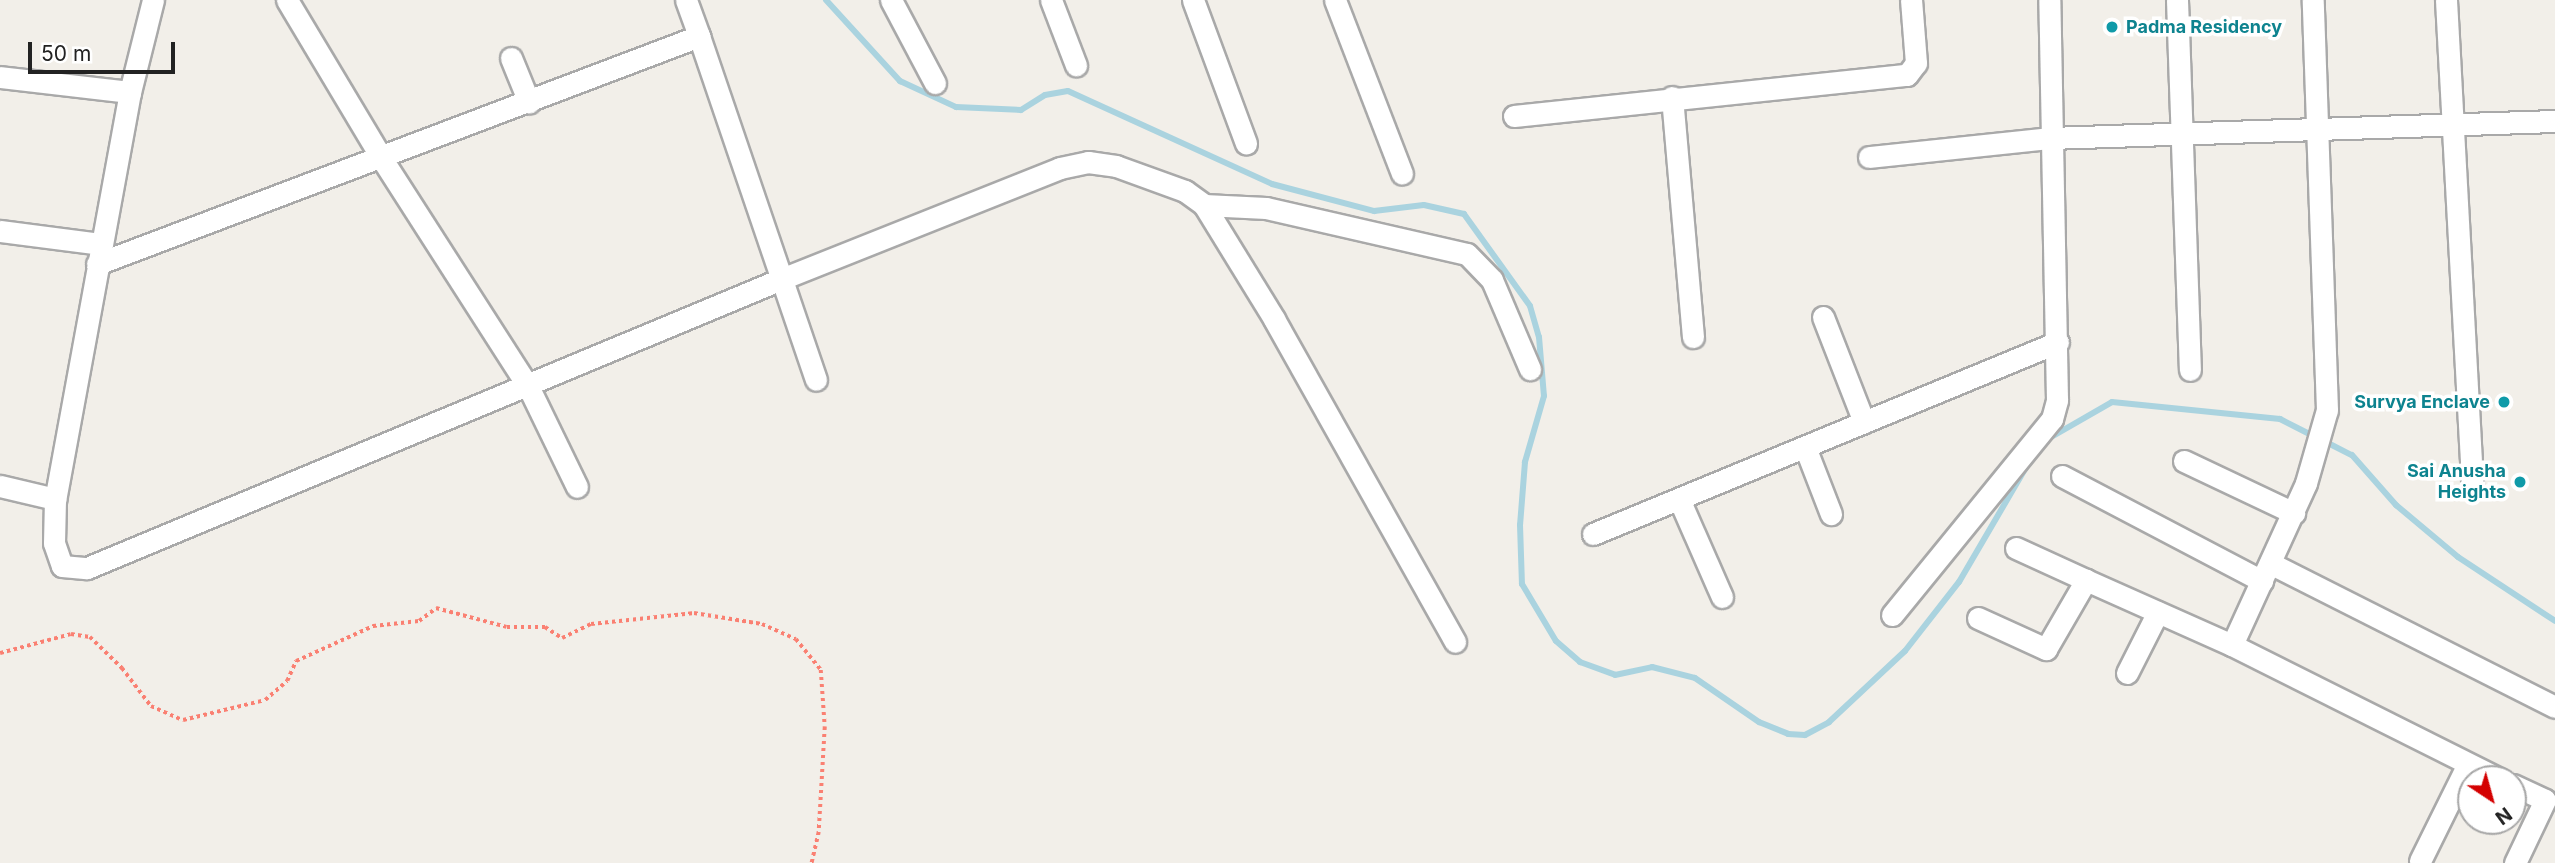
<!DOCTYPE html>
<style>
body{margin:0}
#map{position:relative;width:2555px;height:863px;overflow:hidden;background:#f2efe9;font-family:Inter,sans-serif}
div>[style]{position:absolute}
[style*='--x']{left:calc(var(--x)*1px);top:calc(var(--y)*1px);width:calc(var(--w)*1px);rotate:calc(var(--a)*1deg)}
.stream>*{height:6px;margin:-3px;padding:0 3px;transform-origin:3px;border-radius:3px;background:#aad3df}
.path>*{height:3.5px;margin-top:-1.75px;transform-origin:0;background:repeating-linear-gradient(90deg,#fa8072 0 3.5px,transparent 0 7px)}
.roads{filter:drop-shadow(2px 0 #a9a9a9) drop-shadow(-2px 0 #a9a9a9) drop-shadow(0 2px #a9a9a9) drop-shadow(0 -2px #a9a9a9)}
.minor>*{height:21px;margin:-10.5px;padding:0 10.5px;transform-origin:10.5px;border-radius:10.5px;background:#fff}
.dots>*{width:19px;height:19px;translate:-50% -50%;box-sizing:border-box;border:4px solid #fff;border-radius:50%}
span{translate:-50% -50%;white-space:nowrap;text-align:center;line-height:1.15;-webkit-text-stroke:7px #fff;paint-order:stroke}
.culture-label{font-size:18px;color:#0d838f;font-weight:700}
.left{translate:0 -50%;text-align:left}
.right{translate:-100% -50%;text-align:right}
.north{position:absolute;left:2457px;top:765px;width:70px;height:70px;box-sizing:border-box;background:#fff;border:2px solid #a7a7a7;border-radius:50%;rotate:144deg;font-size:19px;font-weight:700;line-height:28px;text-align:center;color:#222}
.north::after{content:'';display:block;margin:auto;width:24px;height:32px;background:#d40000;clip-path:polygon(50% 0,100% 100%,50% 72%,0 100%)}
.scale{position:absolute;left:28px;top:42px;width:147px;height:32px;box-sizing:border-box;border:4px solid #222;border-top:0;padding-left:9px;font-size:21px;line-height:24px;white-space:nowrap;color:#222;-webkit-text-stroke:5px #fff;paint-order:stroke}
</style>
<div id="map">
<div class="stream">
<i style="--x:826;--y:0;--w:110;--a:47.6"></i>
<i style="--x:900;--y:81;--w:62;--a:24.9"></i>
<i style="--x:956;--y:107;--w:65;--a:2.6"></i>
<i style="--x:1021;--y:110;--w:28;--a:-32"></i>
<i style="--x:1045;--y:95;--w:23;--a:-10"></i>
<i style="--x:1068;--y:91;--w:224;--a:24.5"></i>
<i style="--x:1272;--y:184;--w:106;--a:14.8"></i>
<i style="--x:1374;--y:211;--w:50;--a:-6.8"></i>
<i style="--x:1424;--y:205;--w:41;--a:12.7"></i>
<i style="--x:1464;--y:214;--w:113;--a:54.3"></i>
<i style="--x:1530;--y:306;--w:32;--a:74"></i>
<i style="--x:1539;--y:337;--w:59;--a:85.2"></i>
<i style="--x:1544;--y:396;--w:69;--a:106.1"></i>
<i style="--x:1525;--y:462;--w:63;--a:94.5"></i>
<i style="--x:1520;--y:525;--w:59;--a:88.1"></i>
<i style="--x:1522;--y:584;--w:66;--a:59.2"></i>
<i style="--x:1556;--y:641;--w:32;--a:41"></i>
<i style="--x:1580;--y:662;--w:37;--a:20"></i>
<i style="--x:1615;--y:675;--w:38;--a:-12"></i>
<i style="--x:1652;--y:667;--w:44;--a:14.3"></i>
<i style="--x:1695;--y:678;--w:78;--a:34.5"></i>
<i style="--x:1759;--y:722;--w:31;--a:22"></i>
<i style="--x:1788;--y:734;--w:17;--a:3"></i>
<i style="--x:1805;--y:735;--w:27;--a:-28"></i>
<i style="--x:1829;--y:722;--w:104;--a:-43.1"></i>
<i style="--x:1905;--y:651;--w:88;--a:-52"></i>
<i style="--x:1959;--y:582;--w:139;--a:-59.7"></i>
<i style="--x:2046;--y:440;--w:76;--a:-29.9"></i>
<i style="--x:2112;--y:402;--w:169;--a:5.8"></i>
<i style="--x:2280;--y:419;--w:38;--a:27"></i>
<i style="--x:2324;--y:441;--w:31;--a:27"></i>
<i style="--x:2352;--y:455;--w:67;--a:48.7"></i>
<i style="--x:2396;--y:505;--w:81;--a:40"></i>
<i style="--x:2458;--y:557;--w:116;--a:33.4"></i>
</div>
<div class="path">
<i style="--x:0;--y:653;--w:73;--a:-15"></i>
<i style="--x:71;--y:634;--w:19;--a:9"></i>
<i style="--x:90;--y:637;--w:45;--a:44.1"></i>
<i style="--x:122;--y:668;--w:48;--a:52.7"></i>
<i style="--x:151;--y:706;--w:35;--a:24"></i>
<i style="--x:183;--y:720;--w:84;--a:-13.7"></i>
<i style="--x:265;--y:700;--w:29;--a:-41"></i>
<i style="--x:287;--y:681;--w:22;--a:-66"></i>
<i style="--x:296;--y:661;--w:85;--a:-24.4"></i>
<i style="--x:373;--y:626;--w:46;--a:-6.2"></i>
<i style="--x:419;--y:621;--w:21;--a:-37"></i>
<i style="--x:436;--y:608;--w:73;--a:15"></i>
<i style="--x:507;--y:627;--w:38;--a:0"></i>
<i style="--x:545;--y:627;--w:20;--a:33"></i>
<i style="--x:562;--y:638;--w:32;--a:-26"></i>
<i style="--x:591;--y:624;--w:104;--a:-6.1"></i>
<i style="--x:694;--y:613;--w:69;--a:9.2"></i>
<i style="--x:762;--y:624;--w:37;--a:24"></i>
<i style="--x:796;--y:639;--w:40;--a:51"></i>
<i style="--x:821;--y:670;--w:57;--a:86"></i>
<i style="--x:825;--y:727;--w:105;--a:93.3"></i>
<i style="--x:819;--y:832;--w:32;--a:103"></i>
</div>
<div class="roads">
<div class="minor">
<i style="--x:153;--y:0;--w:95;--a:104"></i>
<i style="--x:130;--y:92;--w:414;--a:100.4"></i>
<i style="--x:55;--y:499;--w:44;--a:91.3"></i>
<i style="--x:54;--y:543;--w:24;--a:71"></i>
<i style="--x:62;--y:566;--w:25;--a:5"></i>
<i style="--x:87;--y:568;--w:750;--a:-22.6"></i>
<i style="--x:779;--y:280;--w:302;--a:-21.7"></i>
<i style="--x:1060;--y:168;--w:29;--a:-12"></i>
<i style="--x:1088;--y:162;--w:28;--a:8"></i>
<i style="--x:1116;--y:166;--w:73;--a:19.9"></i>
<i style="--x:1185;--y:191;--w:24;--a:36"></i>
<i style="--x:1204;--y:205;--w:134;--a:58.4"></i>
<i style="--x:1274;--y:319;--w:370;--a:60.7"></i>
<i style="--x:287;--y:0;--w:185;--a:59.1"></i>
<i style="--x:382;--y:159;--w:270;--a:57.3"></i>
<i style="--x:528;--y:386;--w:112;--a:64.1"></i>
<i style="--x:686;--y:0;--w:38;--a:70"></i>
<i style="--x:891;--y:0;--w:94;--a:62.1"></i>
<i style="--x:1051;--y:0;--w:70;--a:69"></i>
<i style="--x:1193;--y:0;--w:153;--a:69.7"></i>
<i style="--x:1335;--y:0;--w:186;--a:68.9"></i>
<i style="--x:2177;--y:0;--w:370;--a:88"></i>
<i style="--x:2446;--y:0;--w:484;--a:86.9"></i>
<i style="--x:511;--y:58;--w:48;--a:67.8"></i>
<i style="--x:0;--y:77;--w:131;--a:6.6"></i>
<i style="--x:1672;--y:97;--w:241;--a:85"></i>
<i style="--x:1514;--y:116;--w:395;--a:-6"></i>
<i style="--x:1907;--y:75;--w:15;--a:-53"></i>
<i style="--x:1916;--y:63;--w:63;--a:-94.5"></i>
<i style="--x:1869;--y:157;--w:182;--a:-6"></i>
<i style="--x:2050;--y:138;--w:505;--a:-1.93"></i>
<i style="--x:1204;--y:205;--w:62;--a:2.8"></i>
<i style="--x:1266;--y:208;--w:206;--a:12.9"></i>
<i style="--x:1467;--y:254;--w:36;--a:46"></i>
<i style="--x:1492;--y:280;--w:97;--a:66.9"></i>
<i style="--x:0;--y:231;--w:102;--a:7.3"></i>
<i style="--x:97;--y:264;--w:644;--a:-20.74"></i>
<i style="--x:699;--y:36;--w:363;--a:71.2"></i>
<i style="--x:1823;--y:317;--w:113;--a:68.7"></i>
<i style="--x:1805;--y:447;--w:72;--a:68.8"></i>
<i style="--x:2184;--y:461;--w:122;--a:25.3"></i>
<i style="--x:2062;--y:476;--w:226;--a:27.7"></i>
<i style="--x:0;--y:486;--w:57;--a:13.3"></i>
<i style="--x:1679;--y:499;--w:107;--a:66.3"></i>
<i style="--x:1593;--y:534;--w:503;--a:-22.44"></i>
<i style="--x:2016;--y:548;--w:77;--a:24.6"></i>
<i style="--x:2270;--y:563;--w:319;--a:26.8"></i>
<i style="--x:1892;--y:615;--w:253;--a:-50.8"></i>
<i style="--x:2052;--y:419;--w:20;--a:-75"></i>
<i style="--x:2057;--y:400;--w:400;--a:-91.1"></i>
<i style="--x:1978;--y:618;--w:75;--a:24.5"></i>
<i style="--x:2046;--y:649;--w:80;--a:-59.9"></i>
<i style="--x:2086;--y:580;--w:160;--a:24"></i>
<i style="--x:2232;--y:645;--w:300;--a:26.6"></i>
<i style="--x:2232;--y:645;--w:178;--a:-65.4"></i>
<i style="--x:2306;--y:483;--w:76;--a:-74"></i>
<i style="--x:2327;--y:410;--w:410;--a:-92"></i>
<i style="--x:2127;--y:673;--w:68;--a:-63.1"></i>
<i style="--x:2513;--y:785;--w:35;--a:25"></i>
<i style="--x:2545;--y:800;--w:70;--a:115.5"></i>
<i style="--x:2420;--y:861;--w:108;--a:-63.7"></i>
</div>
</div>
<div class="dots">
<i style="left:2112px;top:27px;background:#0f9aa8"></i>
<i style="left:2504px;top:402px;background:#0f9aa8"></i>
<i style="left:2520px;top:482px;background:#0f9aa8"></i>
</div>
<div class="culture-label">
<span class="left" style="left:2126px;top:27px">Padma Residency</span>
<span class="right" style="left:2490px;top:402px">Survya Enclave</span>
<span class="right" style="left:2506px;top:482px">Sai Anusha<br>Heights</span>
</div>
<div class="north">N</div>
<div class="scale">50 m</div>
</div>
